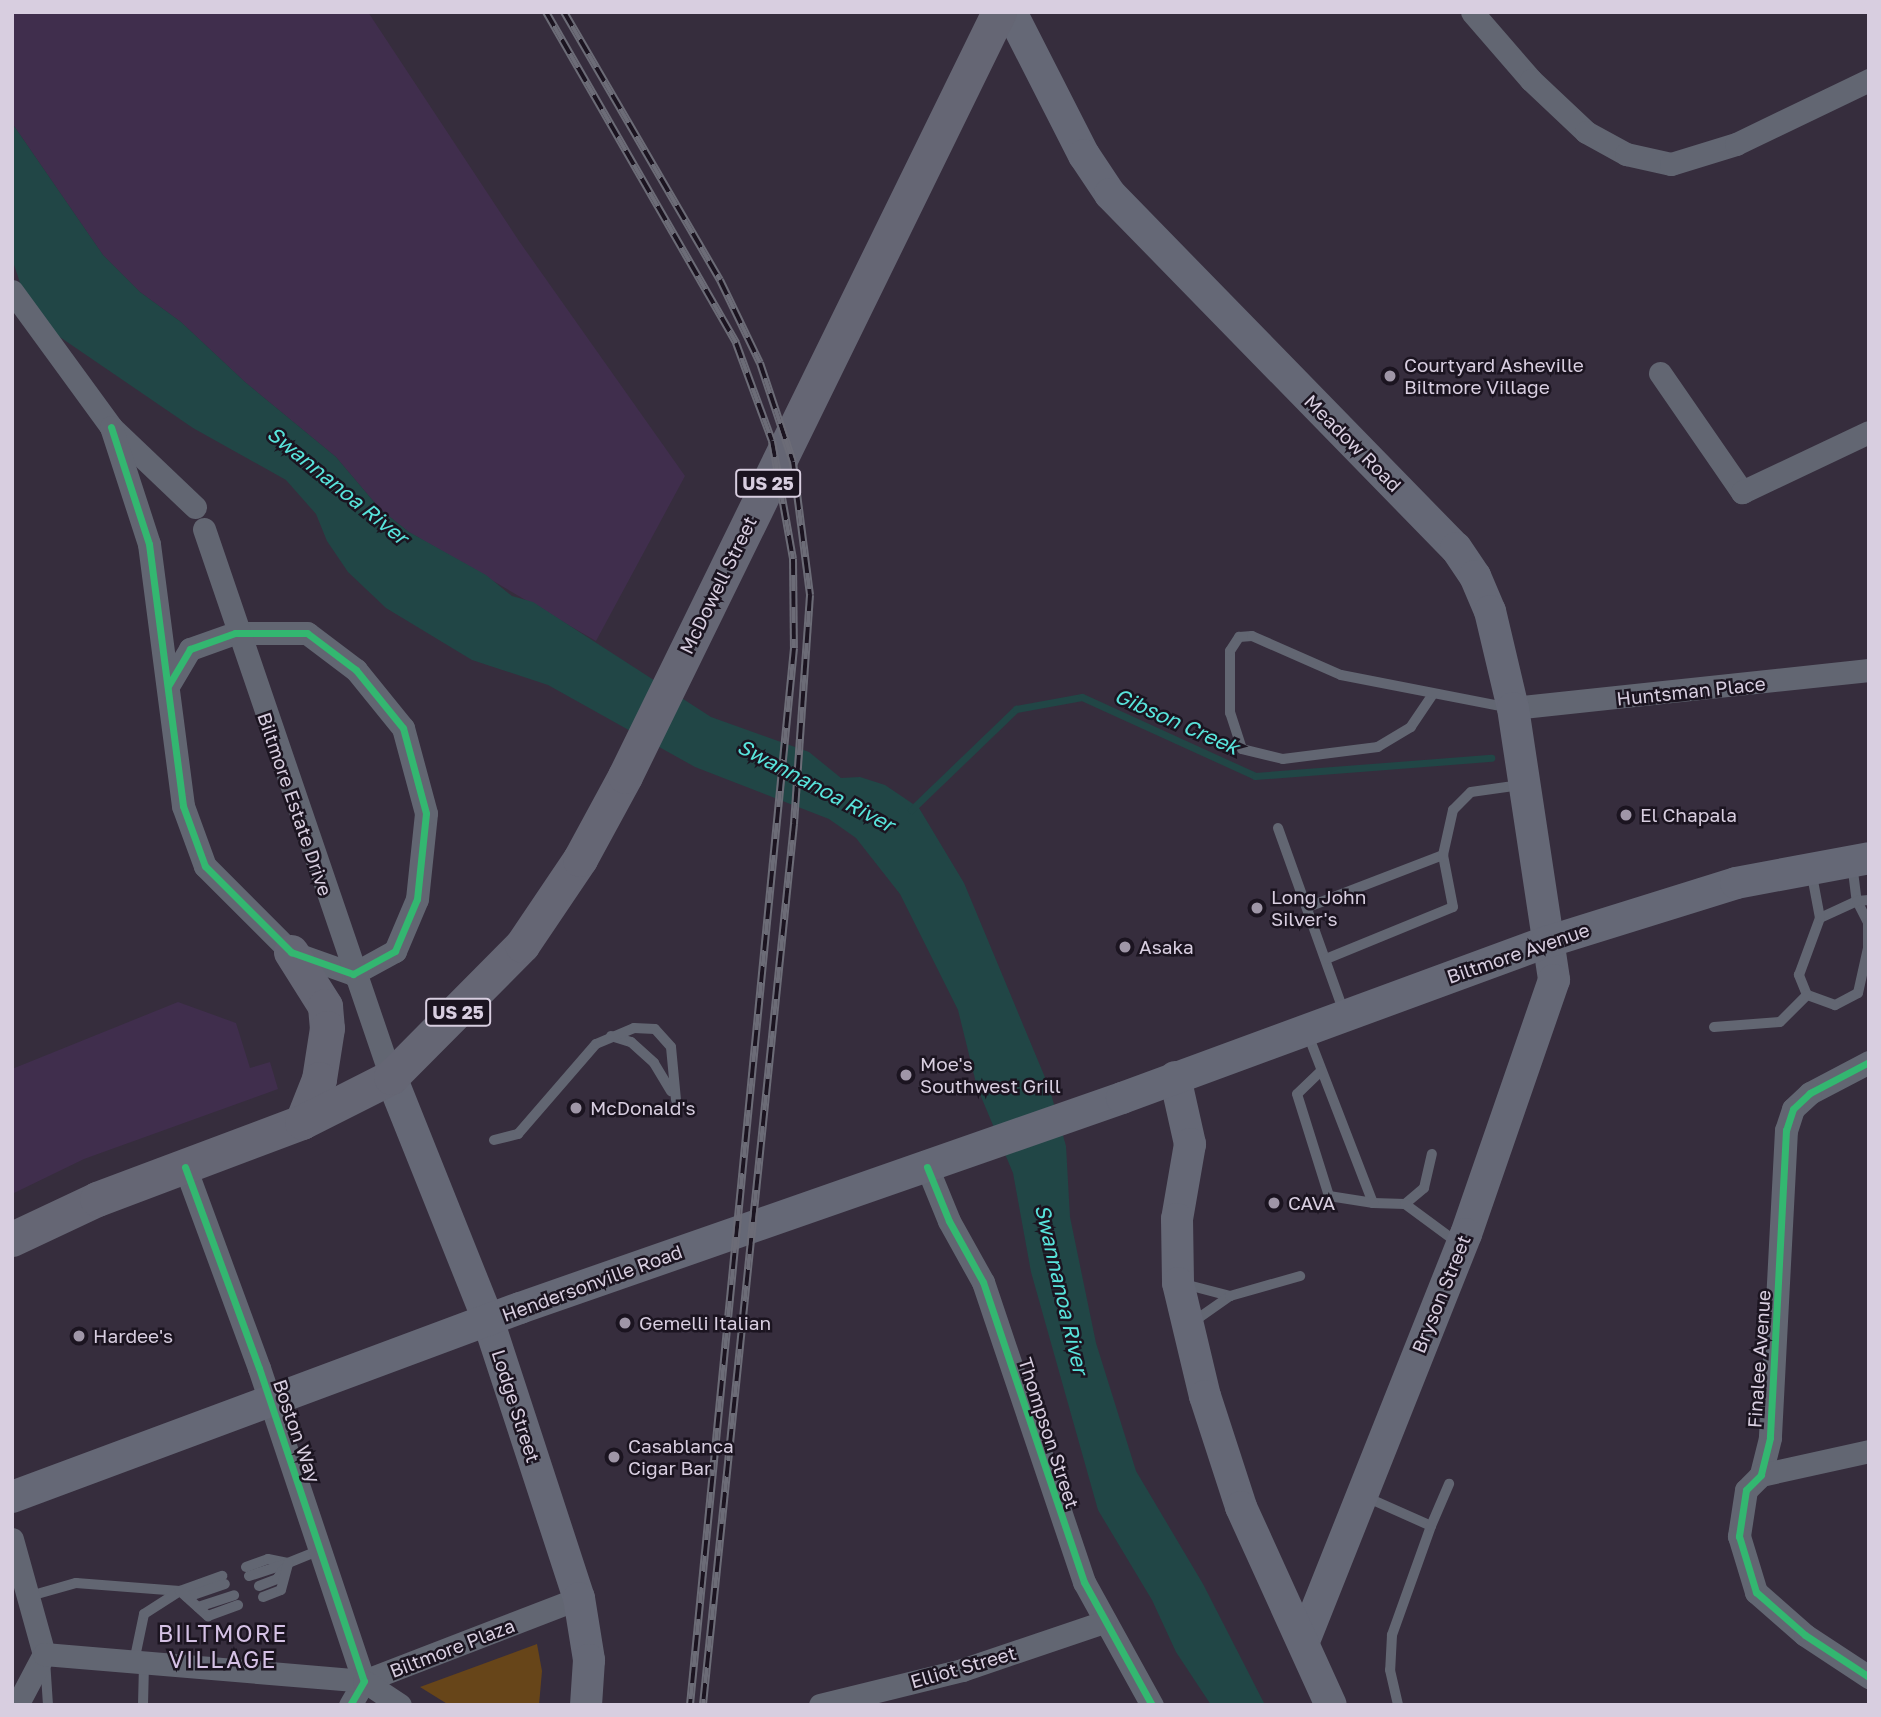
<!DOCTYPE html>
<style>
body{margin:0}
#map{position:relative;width:1881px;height:1717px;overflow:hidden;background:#362d3d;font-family:"Golos Text",sans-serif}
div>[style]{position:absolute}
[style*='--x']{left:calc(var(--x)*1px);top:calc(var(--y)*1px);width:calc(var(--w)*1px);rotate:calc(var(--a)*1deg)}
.built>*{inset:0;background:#402e4d}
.green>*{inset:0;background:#674519}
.water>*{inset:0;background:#214646}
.stream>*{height:7px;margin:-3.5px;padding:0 3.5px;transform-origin:3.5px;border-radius:3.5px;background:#214646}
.lane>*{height:10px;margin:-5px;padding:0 5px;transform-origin:5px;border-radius:5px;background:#626672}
.street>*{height:23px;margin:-11.5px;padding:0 11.5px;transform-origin:11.5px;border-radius:11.5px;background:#626672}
.secondary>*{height:32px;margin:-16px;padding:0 16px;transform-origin:16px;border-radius:16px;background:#656876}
.primary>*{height:35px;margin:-17.5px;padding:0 17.5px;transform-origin:17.5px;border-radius:17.5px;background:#656674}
.rail>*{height:8px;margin-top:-4px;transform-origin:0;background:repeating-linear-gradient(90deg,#1b1420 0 16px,#6c6c77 0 32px);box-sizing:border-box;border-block:2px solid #6c6c77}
.cycleway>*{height:7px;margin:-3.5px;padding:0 3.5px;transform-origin:3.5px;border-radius:3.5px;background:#33b770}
.dots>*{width:19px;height:19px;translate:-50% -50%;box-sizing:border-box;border:4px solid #1b1420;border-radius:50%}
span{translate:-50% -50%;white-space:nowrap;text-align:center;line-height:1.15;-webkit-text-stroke:5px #1b1420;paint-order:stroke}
.shield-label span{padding:2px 5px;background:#1b1420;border:2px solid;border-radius:5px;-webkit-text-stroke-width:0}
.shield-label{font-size:18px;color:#d8cee0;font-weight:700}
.poi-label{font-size:19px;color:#d8cee0}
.left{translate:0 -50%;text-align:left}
.street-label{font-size:19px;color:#d8cee0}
.water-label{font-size:21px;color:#58e3db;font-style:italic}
.quarter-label{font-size:23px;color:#d5c1e5;letter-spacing:2px}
.frame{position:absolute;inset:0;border:14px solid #d8cee0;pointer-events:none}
</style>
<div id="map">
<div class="built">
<i style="clip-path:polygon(12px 12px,368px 12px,519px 241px,685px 476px,596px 641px,409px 532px,380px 509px,336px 457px,245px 382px,181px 322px,140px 292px,103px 255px,12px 123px)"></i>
<i style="clip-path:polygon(178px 1002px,236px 1023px,250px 1068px,270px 1062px,278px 1089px,84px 1159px,12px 1194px,12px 1069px)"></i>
</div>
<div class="green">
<i style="clip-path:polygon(537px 1644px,542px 1671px,539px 1705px,449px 1705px,420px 1687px)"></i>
</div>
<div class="water">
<i style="clip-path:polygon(12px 123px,103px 255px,140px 292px,181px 322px,245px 382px,336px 457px,380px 509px,409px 532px,486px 575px,512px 596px,533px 602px,711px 717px,809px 752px,841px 778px,860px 777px,885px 785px,919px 808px,964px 883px,1049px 1087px,1066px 1146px,1070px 1217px,1096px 1343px,1136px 1471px,1203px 1584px,1265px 1705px,1211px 1705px,1176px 1652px,1152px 1600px,1098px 1510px,1031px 1272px,1013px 1173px,977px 1087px,958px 1010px,900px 894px,856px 838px,829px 819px,695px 767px,548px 685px,472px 660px,386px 608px,348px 572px,327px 541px,316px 514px,286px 480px,193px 428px,32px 318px,12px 259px)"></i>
</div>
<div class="stream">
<i style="--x:911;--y:810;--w:146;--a:-43.9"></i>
<i style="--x:1016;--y:709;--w:67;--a:-10.3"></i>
<i style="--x:1082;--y:697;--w:190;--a:24.5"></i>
<i style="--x:1255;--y:776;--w:237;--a:-4.4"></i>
</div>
<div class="lane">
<i style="--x:1433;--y:694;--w:40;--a:124"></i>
<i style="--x:1411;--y:727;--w:39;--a:149"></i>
<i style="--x:1378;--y:747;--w:96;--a:172.8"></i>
<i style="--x:1283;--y:759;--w:42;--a:-166.3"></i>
<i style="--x:1242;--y:749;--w:38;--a:-108"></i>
<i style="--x:1230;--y:713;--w:62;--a:-90"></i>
<i style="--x:1230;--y:651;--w:17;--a:-57"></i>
<i style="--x:1239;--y:637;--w:13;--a:-4"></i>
<i style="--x:1252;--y:636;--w:97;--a:23.7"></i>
<i style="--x:1341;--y:675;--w:172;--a:11"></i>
<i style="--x:1278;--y:828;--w:195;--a:70.3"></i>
<i style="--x:1852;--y:863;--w:38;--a:83"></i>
<i style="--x:1857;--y:901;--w:25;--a:63"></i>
<i style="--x:1868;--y:923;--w:25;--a:90"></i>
<i style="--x:1868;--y:948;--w:46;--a:102.5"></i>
<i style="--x:1858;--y:993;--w:26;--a:152"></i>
<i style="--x:1835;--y:1005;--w:30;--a:-160"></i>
<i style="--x:1807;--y:995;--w:22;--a:-112"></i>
<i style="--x:1799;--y:975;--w:61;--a:-69.8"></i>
<i style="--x:1820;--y:918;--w:41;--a:-24.7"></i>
<i style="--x:1857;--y:901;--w:12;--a:-5"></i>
<i style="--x:1811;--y:870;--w:49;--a:79.4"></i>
<i style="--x:1308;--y:907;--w:145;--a:-21.1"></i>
<i style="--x:1326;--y:959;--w:137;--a:-22.3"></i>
<i style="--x:1453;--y:907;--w:53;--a:-100.9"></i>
<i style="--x:1443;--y:855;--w:46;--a:-77.5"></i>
<i style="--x:1453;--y:810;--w:25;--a:-45"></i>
<i style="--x:1471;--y:792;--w:50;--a:-8"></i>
<i style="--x:1714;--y:1027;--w:66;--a:-4.3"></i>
<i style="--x:1780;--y:1022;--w:38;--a:-45"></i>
<i style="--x:1307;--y:1032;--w:183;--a:68.9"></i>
<i style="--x:1373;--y:1203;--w:32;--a:2"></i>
<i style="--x:1405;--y:1204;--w:25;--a:-40"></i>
<i style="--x:1424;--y:1188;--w:35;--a:-77"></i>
<i style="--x:611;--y:1036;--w:21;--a:17"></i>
<i style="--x:631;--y:1042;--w:31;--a:42"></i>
<i style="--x:654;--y:1063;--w:33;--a:59"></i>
<i style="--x:1321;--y:1071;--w:33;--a:136"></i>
<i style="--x:1297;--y:1094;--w:107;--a:72.6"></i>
<i style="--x:1329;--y:1196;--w:45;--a:9"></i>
<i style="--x:494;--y:1140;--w:25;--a:-14"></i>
<i style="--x:518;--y:1134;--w:119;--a:-49.1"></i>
<i style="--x:596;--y:1044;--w:41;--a:-22.8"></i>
<i style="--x:634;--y:1028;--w:21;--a:3"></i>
<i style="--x:655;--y:1029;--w:24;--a:48"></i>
<i style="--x:671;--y:1047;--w:53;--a:84.6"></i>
<i style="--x:1405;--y:1204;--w:67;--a:36.5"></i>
<i style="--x:1184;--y:1284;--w:48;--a:14.6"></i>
<i style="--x:1230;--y:1296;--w:49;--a:145"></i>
<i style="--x:1230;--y:1296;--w:73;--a:-15.9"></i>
<i style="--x:1366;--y:1497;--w:71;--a:24"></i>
<i style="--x:1431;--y:1526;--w:116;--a:109.7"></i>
<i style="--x:1392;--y:1635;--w:35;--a:93"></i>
<i style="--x:1390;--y:1670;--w:36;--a:77"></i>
<i style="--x:1431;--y:1526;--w:46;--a:-66.8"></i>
<i style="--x:246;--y:1567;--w:23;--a:-20"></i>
<i style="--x:268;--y:1559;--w:20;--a:11"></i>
<i style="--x:288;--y:1563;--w:35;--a:-22"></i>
<i style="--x:249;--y:1576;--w:38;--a:-18"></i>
<i style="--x:259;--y:1586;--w:19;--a:-21"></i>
<i style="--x:277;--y:1579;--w:12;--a:-55"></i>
<i style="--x:30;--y:1596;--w:48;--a:-15.8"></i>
<i style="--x:76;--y:1583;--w:104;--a:4.4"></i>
<i style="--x:180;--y:1591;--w:45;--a:-19.7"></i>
<i style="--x:187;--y:1597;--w:40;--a:-18.9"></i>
<i style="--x:263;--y:1597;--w:19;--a:-21"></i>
<i style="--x:281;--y:1590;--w:28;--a:-75"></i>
<i style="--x:198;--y:1607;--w:38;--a:-18"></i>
<i style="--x:45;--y:1660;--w:45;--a:86.2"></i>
<i style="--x:134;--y:1662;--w:49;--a:-78.2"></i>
<i style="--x:144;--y:1614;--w:43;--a:-32.6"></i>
<i style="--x:180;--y:1591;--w:38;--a:42"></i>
<i style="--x:208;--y:1616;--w:32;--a:-20"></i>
<i style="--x:143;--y:1705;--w:42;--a:-88.6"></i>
</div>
<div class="street">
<i style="--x:1472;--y:12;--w:90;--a:49.1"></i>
<i style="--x:1531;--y:80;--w:76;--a:43.4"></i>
<i style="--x:1586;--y:132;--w:46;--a:28.8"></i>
<i style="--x:1626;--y:154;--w:46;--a:12.5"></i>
<i style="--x:1671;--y:164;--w:68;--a:-17.1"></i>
<i style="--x:1736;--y:144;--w:148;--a:-25.7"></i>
<i style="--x:12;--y:291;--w:168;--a:53.9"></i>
<i style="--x:111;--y:427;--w:116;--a:43.6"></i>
<i style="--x:1660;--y:373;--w:145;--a:55.4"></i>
<i style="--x:1742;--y:492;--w:140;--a:-25.3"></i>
<i style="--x:111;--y:427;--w:123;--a:72"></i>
<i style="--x:149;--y:544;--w:264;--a:82.6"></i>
<i style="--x:183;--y:806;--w:64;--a:69.9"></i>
<i style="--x:205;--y:866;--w:122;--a:45"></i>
<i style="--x:291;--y:952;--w:66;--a:19.5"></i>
<i style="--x:353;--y:974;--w:48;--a:-28.7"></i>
<i style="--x:395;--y:951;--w:56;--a:-67.1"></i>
<i style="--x:417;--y:899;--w:86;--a:-84"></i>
<i style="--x:426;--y:813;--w:88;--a:-105.1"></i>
<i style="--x:403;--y:728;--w:75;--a:-129"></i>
<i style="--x:356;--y:670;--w:61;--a:-142.9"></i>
<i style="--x:307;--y:633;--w:72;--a:180"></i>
<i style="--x:235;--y:633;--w:48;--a:160.4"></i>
<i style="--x:190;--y:649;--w:43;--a:120.7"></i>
<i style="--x:204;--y:529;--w:579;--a:71.16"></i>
<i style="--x:1513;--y:708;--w:358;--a:-6.1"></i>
<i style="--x:1869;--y:1062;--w:67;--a:152.3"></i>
<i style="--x:1810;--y:1093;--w:23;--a:137"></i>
<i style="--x:1793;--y:1109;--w:22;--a:108"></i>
<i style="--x:1786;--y:1130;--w:308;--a:93"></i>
<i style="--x:1770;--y:1438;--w:38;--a:104"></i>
<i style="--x:1761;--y:1475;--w:21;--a:135"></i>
<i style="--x:1746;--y:1490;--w:47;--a:98.7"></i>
<i style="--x:1739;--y:1536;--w:59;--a:73.1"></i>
<i style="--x:1756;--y:1592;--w:65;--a:41.3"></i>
<i style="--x:1805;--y:1635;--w:77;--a:33.3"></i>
<i style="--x:185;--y:1167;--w:214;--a:69.8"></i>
<i style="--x:259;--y:1368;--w:330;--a:71.5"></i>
<i style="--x:364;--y:1681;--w:28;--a:120"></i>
<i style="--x:927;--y:1167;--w:58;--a:67.8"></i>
<i style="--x:949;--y:1221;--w:70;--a:60.9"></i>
<i style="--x:983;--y:1282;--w:317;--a:71.4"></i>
<i style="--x:1084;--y:1582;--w:141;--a:61.1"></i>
<i style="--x:1761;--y:1475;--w:111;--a:-12.5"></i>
<i style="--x:12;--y:1539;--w:119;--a:74.5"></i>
<i style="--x:44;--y:1654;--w:58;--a:117.9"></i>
<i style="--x:44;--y:1654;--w:321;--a:4.8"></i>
<i style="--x:364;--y:1681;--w:230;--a:-21.1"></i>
<i style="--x:364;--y:1681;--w:43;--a:33.7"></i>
<i style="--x:820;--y:1705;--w:146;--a:-13.8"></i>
<i style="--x:962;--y:1670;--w:150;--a:-18.7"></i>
</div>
<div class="secondary">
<i style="--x:1011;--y:12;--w:161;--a:63"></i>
<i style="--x:1084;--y:155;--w:47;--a:56.3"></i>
<i style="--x:1110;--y:194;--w:495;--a:45.7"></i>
<i style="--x:1456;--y:548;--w:34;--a:56"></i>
<i style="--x:1475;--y:576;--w:38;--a:67"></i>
<i style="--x:1490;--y:611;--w:100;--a:76.7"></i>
<i style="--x:1513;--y:708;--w:275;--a:81.4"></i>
<i style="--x:1554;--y:980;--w:269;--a:109.1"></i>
<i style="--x:1466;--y:1234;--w:438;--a:111.7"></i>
<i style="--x:391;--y:1077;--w:262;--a:68.2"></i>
<i style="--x:488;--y:1320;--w:293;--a:71.9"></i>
<i style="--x:579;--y:1598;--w:63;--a:80.8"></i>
<i style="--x:589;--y:1660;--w:45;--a:93.8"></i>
<i style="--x:1175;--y:1077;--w:69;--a:77.4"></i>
<i style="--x:1190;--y:1144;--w:76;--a:99.8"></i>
<i style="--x:1177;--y:1219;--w:64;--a:89.1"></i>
<i style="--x:1178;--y:1283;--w:116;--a:76.6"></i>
<i style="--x:1205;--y:1396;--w:117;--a:72"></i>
<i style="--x:1241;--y:1507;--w:217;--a:65.6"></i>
<i style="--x:12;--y:1497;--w:542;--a:-20.41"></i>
<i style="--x:520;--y:1308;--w:638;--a:-19.23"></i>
<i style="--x:1122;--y:1098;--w:453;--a:-20.2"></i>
<i style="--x:1547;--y:942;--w:198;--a:-17.3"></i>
<i style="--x:1736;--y:883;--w:135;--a:-10.6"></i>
</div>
<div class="primary">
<i style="--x:291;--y:952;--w:64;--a:57.8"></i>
<i style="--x:325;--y:1006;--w:22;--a:85"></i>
<i style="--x:327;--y:1028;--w:52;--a:98.9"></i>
<i style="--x:319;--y:1079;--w:46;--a:111.6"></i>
<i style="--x:12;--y:1239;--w:94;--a:-25.2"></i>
<i style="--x:97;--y:1199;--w:219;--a:-20.6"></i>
<i style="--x:302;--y:1122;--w:100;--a:-26.8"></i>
<i style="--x:391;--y:1077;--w:186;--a:-45.2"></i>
<i style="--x:522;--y:945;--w:104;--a:-56"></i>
<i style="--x:580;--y:859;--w:94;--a:-61.5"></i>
<i style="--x:625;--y:776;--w:851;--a:-63.92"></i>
</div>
<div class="rail">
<i style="--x:546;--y:12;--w:382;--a:60.1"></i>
<i style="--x:736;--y:343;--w:104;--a:69.8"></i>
<i style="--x:772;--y:441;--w:120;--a:79.9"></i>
<i style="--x:793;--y:559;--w:89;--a:89.4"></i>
<i style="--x:794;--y:648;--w:1062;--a:95.62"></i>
<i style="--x:564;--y:12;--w:310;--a:59.8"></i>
<i style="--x:720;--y:280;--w:92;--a:64.3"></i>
<i style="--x:760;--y:363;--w:104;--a:71.6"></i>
<i style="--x:793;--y:462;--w:134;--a:82.7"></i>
<i style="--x:810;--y:595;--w:230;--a:94"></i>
<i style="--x:794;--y:824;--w:886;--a:95.9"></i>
</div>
<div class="cycleway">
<i style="--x:111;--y:427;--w:123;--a:72"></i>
<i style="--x:149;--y:544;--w:264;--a:82.6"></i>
<i style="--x:183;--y:806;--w:64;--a:69.9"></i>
<i style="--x:205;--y:866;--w:122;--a:45"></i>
<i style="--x:291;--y:952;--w:66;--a:19.5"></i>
<i style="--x:353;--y:974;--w:48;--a:-28.7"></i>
<i style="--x:395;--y:951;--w:56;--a:-67.1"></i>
<i style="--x:417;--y:899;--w:86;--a:-84"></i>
<i style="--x:426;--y:813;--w:88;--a:-105.1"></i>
<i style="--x:403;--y:728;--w:75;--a:-129"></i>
<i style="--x:356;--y:670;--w:61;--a:-142.9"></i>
<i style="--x:307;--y:633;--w:72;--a:180"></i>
<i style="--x:235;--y:633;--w:48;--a:160.4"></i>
<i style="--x:190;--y:649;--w:43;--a:120.7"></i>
<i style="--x:1869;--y:1062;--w:67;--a:152.3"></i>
<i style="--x:1810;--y:1093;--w:23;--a:137"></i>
<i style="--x:1793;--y:1109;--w:22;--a:108"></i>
<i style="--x:1786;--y:1130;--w:308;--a:93"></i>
<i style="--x:1770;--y:1438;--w:38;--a:104"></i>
<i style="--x:1761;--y:1475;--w:21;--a:135"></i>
<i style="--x:1746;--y:1490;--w:47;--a:98.7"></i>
<i style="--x:1739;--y:1536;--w:59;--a:73.1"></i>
<i style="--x:1756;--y:1592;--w:65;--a:41.3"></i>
<i style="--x:1805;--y:1635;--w:77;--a:33.3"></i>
<i style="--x:185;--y:1167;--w:214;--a:69.8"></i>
<i style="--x:259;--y:1368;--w:330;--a:71.5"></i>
<i style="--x:364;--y:1681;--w:28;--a:120"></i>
<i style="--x:927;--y:1167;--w:58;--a:67.8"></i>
<i style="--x:949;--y:1221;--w:70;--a:60.9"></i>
<i style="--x:983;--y:1282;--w:317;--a:71.4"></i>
<i style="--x:1084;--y:1582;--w:141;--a:61.1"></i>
</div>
<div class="dots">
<i style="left:1390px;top:376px;background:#9f96a7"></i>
<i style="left:1626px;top:815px;background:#9f96a7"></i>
<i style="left:1257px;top:908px;background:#9f96a7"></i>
<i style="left:1125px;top:947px;background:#9f96a7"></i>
<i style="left:906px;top:1075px;background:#9f96a7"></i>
<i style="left:576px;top:1108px;background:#9f96a7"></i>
<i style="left:1274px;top:1203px;background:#9f96a7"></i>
<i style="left:625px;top:1323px;background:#9f96a7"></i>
<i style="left:79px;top:1336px;background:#9f96a7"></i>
<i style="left:614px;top:1457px;background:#9f96a7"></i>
</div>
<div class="shield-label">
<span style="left:768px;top:483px">US 25</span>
<span style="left:458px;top:1012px">US 25</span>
</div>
<div class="poi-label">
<span class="left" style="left:1404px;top:376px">Courtyard Asheville<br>Biltmore Village</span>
<span class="left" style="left:1640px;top:815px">El Chapala</span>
<span class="left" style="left:1271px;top:908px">Long John<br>Silver's</span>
<span class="left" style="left:1139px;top:947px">Asaka</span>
<span class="left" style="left:920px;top:1075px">Moe's<br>Southwest Grill</span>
<span class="left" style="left:590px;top:1108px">McDonald's</span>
<span class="left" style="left:1288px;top:1203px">CAVA</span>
<span class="left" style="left:639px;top:1323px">Gemelli Italian</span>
<span class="left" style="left:93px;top:1336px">Hardee's</span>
<span class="left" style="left:628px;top:1457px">Casablanca<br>Cigar Bar</span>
</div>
<div class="street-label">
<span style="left:1353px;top:443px;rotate:45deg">Meadow Road</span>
<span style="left:718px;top:585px;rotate:-64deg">McDowell Street</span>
<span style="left:1691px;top:691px;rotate:-6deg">Huntsman Place</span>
<span style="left:295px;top:804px;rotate:71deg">Biltmore Estate Drive</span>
<span style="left:1518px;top:953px;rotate:-19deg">Biltmore Avenue</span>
<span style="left:592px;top:1283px;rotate:-20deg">Hendersonville Road</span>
<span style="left:1441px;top:1294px;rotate:-68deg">Bryson Street</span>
<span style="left:1759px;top:1359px;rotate:-86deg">Finalee Avenue</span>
<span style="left:516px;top:1406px;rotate:72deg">Lodge Street</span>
<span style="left:297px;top:1431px;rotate:71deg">Boston Way</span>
<span style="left:1049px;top:1433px;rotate:72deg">Thompson Street</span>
<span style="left:452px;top:1648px;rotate:-21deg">Biltmore Plaza</span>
<span style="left:963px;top:1667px;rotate:-16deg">Elliot Street</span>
</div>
<div class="water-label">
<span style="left:338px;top:485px;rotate:39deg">Swannanoa River</span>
<span style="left:1177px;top:721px;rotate:24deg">Gibson Creek</span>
<span style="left:816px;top:785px;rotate:28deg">Swannanoa River</span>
<span style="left:1062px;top:1289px;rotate:77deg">Swannanoa River</span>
</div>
<div class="quarter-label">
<span style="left:223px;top:1646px">BILTMORE<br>VILLAGE</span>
</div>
<div class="frame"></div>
</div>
